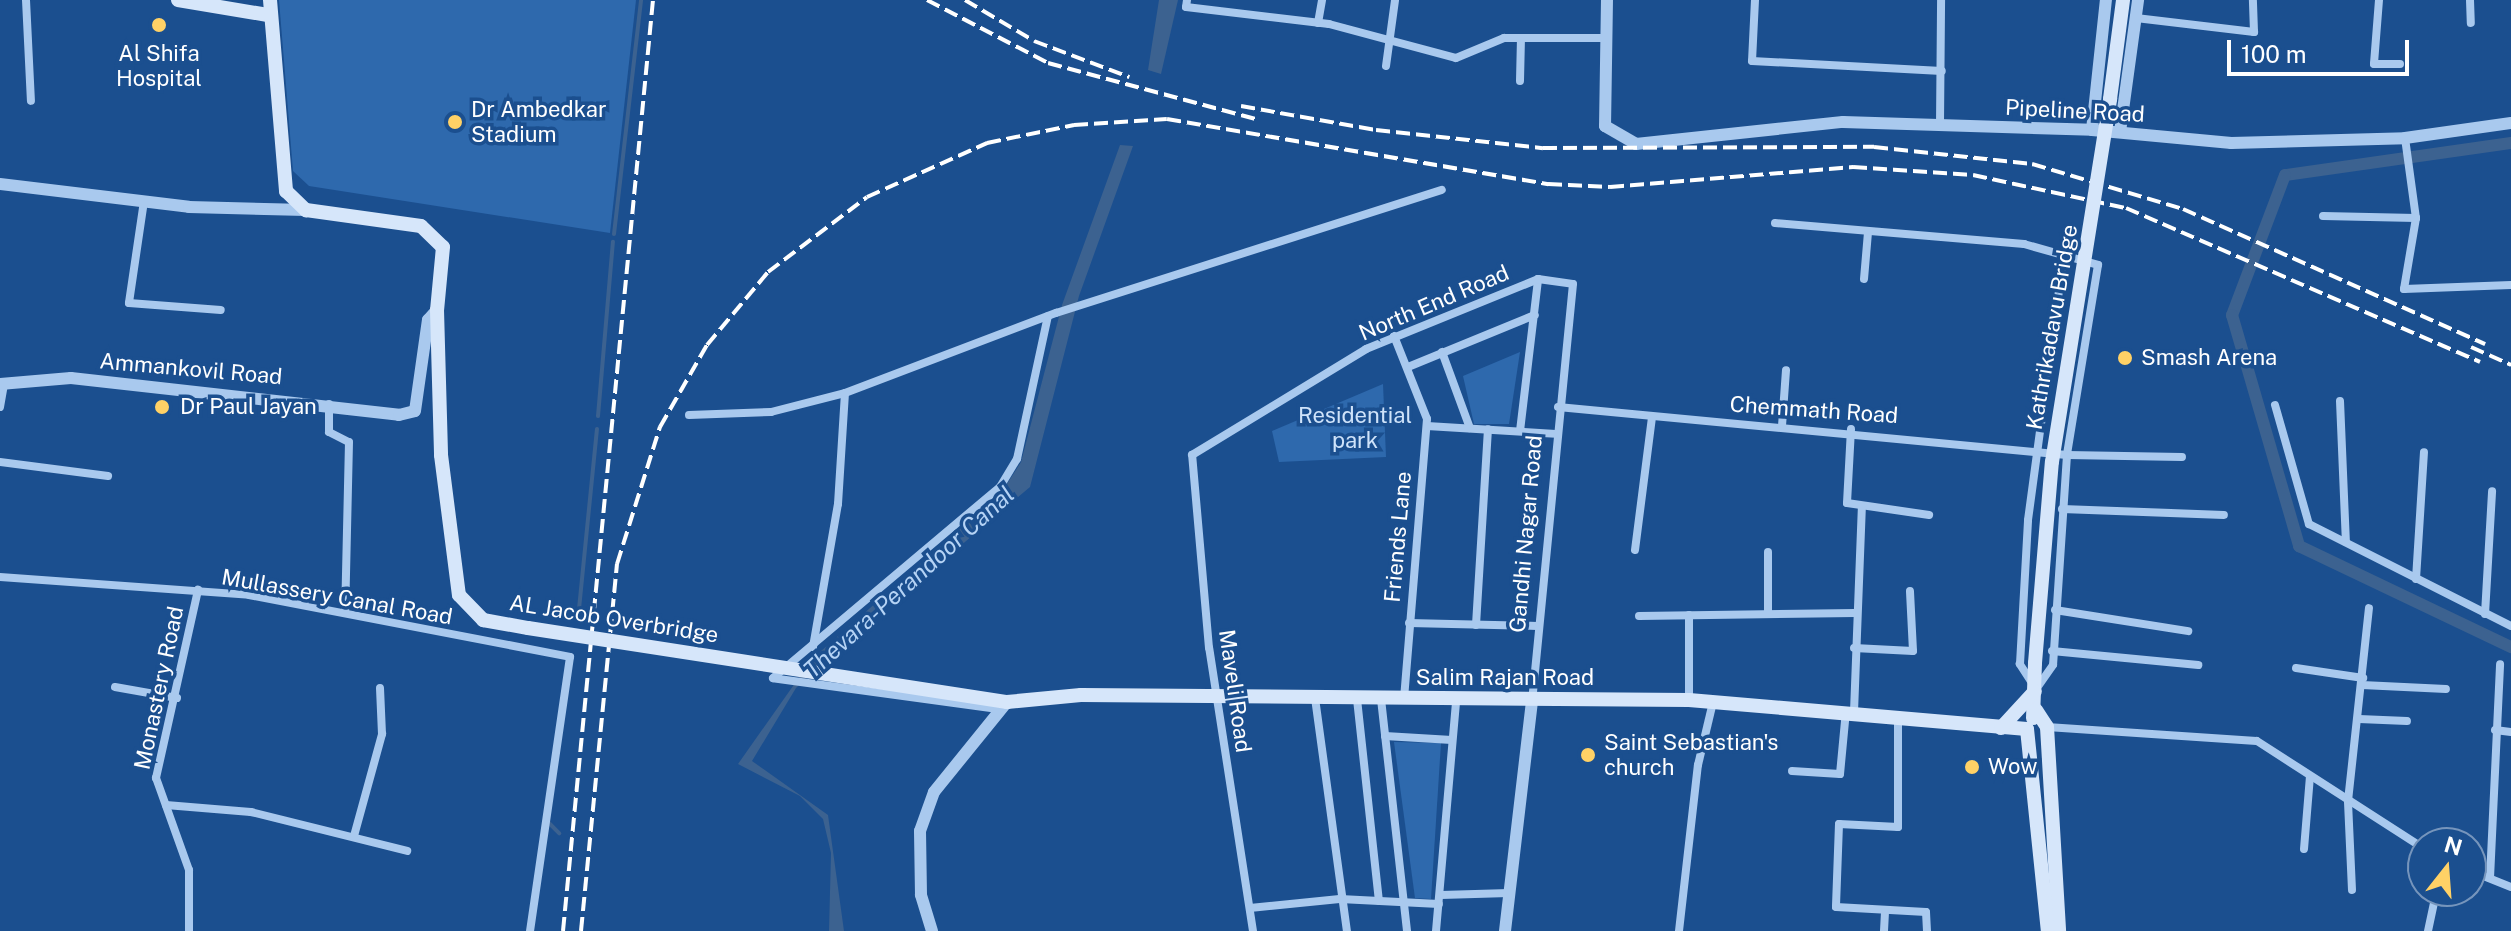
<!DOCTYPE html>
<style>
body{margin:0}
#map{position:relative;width:2511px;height:931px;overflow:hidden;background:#1b4f8f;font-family:"Public Sans",sans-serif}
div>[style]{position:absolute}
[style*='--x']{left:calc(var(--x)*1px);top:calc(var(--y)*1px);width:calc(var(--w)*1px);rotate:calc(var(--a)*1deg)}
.green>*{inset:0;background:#2e69ad}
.water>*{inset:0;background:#3c6290}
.stream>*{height:4px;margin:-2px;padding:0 2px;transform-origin:2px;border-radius:2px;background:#3c6290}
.canal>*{height:12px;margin:-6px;padding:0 6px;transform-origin:6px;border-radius:6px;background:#3c6290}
.minor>*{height:8px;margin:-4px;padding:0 4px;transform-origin:4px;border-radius:4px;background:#a9c9ee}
.tertiary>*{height:12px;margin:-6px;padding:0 6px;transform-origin:6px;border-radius:6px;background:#a9c9ee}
.secondary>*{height:14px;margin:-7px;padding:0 7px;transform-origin:7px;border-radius:7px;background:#d6e6fa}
.rail>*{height:4px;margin-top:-2px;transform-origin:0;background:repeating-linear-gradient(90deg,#fff 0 14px,transparent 0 20px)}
.secondary-bridge>*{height:14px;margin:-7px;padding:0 7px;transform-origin:7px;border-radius:7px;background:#d6e6fa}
.dots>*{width:22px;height:22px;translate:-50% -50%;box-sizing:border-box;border:4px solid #1b4f8f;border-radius:50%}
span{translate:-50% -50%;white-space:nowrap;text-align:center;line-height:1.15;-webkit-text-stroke:7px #1b4f8f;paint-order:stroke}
.poi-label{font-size:22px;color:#fff}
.left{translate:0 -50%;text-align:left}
.street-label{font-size:22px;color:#fff}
.park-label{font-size:22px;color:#cfe3fa}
.water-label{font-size:24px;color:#b5d3f5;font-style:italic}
.north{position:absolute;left:2407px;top:827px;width:80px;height:80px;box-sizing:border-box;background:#1b4f8f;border:2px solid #7695bc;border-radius:50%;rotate:17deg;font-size:22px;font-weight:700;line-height:32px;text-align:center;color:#fff}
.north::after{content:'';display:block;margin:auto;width:28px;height:36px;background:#ffd166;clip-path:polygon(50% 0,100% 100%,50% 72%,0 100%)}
.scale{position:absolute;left:2227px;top:40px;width:182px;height:36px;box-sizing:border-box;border:4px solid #fff;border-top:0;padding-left:10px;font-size:24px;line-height:28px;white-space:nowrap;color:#fff;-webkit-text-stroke:6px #1b4f8f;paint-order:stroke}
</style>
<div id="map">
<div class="green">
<i style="clip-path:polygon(279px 0,636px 0,610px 233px,309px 186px,293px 171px)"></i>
<i style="clip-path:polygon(1520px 352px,1509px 424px,1474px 424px,1463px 376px)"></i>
<i style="clip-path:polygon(1383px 384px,1386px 457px,1279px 462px,1272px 431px)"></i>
<i style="clip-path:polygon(1394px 742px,1441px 743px,1431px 899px,1415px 898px)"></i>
</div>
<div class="water">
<i style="clip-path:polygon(1159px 0,1178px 0,1161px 74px,1148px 70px)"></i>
<i style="clip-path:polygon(1120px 145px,1133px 146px,1079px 296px,1030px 487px,823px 662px,796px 688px,752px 761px,828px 815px,844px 931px,829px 931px,831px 853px,823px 819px,800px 796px,738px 764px,812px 659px,1001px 493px,1021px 462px,1062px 305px)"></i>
</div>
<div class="stream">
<i style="--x:614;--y:234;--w:236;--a:-83.4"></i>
<i style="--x:598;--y:416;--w:175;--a:-85.1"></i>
<i style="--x:578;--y:619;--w:191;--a:-84.3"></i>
<i style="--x:548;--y:822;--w:16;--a:45"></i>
</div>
<div class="canal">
<i style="--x:2511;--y:143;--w:228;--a:171.9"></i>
<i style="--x:2285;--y:175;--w:150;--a:110.7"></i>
<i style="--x:2232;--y:315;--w:241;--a:73.8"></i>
<i style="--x:2299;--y:546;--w:235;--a:25.5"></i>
</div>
<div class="minor">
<i style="--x:26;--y:0;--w:101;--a:87.2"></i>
<i style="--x:1187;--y:0;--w:7;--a:98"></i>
<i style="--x:1186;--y:7;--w:144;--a:6.8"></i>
<i style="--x:1329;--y:24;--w:131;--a:15"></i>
<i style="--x:1456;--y:58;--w:52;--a:-22.6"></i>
<i style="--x:1504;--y:38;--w:102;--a:0"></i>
<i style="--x:1755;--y:0;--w:61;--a:92.8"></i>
<i style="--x:1752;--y:61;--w:190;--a:3"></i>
<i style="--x:2379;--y:0;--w:64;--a:94.5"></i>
<i style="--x:2374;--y:64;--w:26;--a:0"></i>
<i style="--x:2470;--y:0;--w:23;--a:88"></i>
<i style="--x:2136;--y:18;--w:119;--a:6.8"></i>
<i style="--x:2254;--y:32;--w:32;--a:-92"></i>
<i style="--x:1318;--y:23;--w:23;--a:-80"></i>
<i style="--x:1386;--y:66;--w:67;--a:-82.2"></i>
<i style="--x:1520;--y:81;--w:43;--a:-88.7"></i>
<i style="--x:1940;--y:124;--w:124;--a:-89.5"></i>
<i style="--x:2405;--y:138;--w:81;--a:82.2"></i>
<i style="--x:2416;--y:218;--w:72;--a:99.6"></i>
<i style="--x:2404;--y:289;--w:107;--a:-2.1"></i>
<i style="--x:144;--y:201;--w:103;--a:98.4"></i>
<i style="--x:129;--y:303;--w:92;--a:4.4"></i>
<i style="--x:2323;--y:216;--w:93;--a:1.2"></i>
<i style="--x:1775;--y:223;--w:250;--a:4.8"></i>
<i style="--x:2024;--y:244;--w:77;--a:15.8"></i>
<i style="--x:2098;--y:265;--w:193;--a:99.3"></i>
<i style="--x:2067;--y:455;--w:210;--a:93.8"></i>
<i style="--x:2053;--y:665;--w:29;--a:125"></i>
<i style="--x:2036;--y:689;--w:30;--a:-123"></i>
<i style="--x:2020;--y:664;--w:144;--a:-86.8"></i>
<i style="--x:2028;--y:520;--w:261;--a:-82.3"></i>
<i style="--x:1864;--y:279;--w:47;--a:-85.1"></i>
<i style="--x:1394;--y:336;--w:89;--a:68.3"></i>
<i style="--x:1427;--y:419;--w:282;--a:94.7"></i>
<i style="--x:1442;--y:352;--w:81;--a:69.8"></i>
<i style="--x:1408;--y:367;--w:137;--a:-22.3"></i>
<i style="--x:2340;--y:401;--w:141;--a:87.6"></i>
<i style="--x:329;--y:404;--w:28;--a:90"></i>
<i style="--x:329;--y:432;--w:22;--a:27"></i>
<i style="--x:349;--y:442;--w:171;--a:91.3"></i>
<i style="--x:2275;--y:405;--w:124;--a:74.1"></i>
<i style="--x:2309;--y:524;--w:226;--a:26.8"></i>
<i style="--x:0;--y:407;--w:23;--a:-80"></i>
<i style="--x:1558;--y:407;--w:511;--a:5.39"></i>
<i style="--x:2067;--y:455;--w:115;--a:1"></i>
<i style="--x:689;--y:415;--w:82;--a:-2.1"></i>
<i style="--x:771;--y:412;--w:76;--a:-14.4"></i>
<i style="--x:1427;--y:426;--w:129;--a:3.5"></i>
<i style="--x:1782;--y:426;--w:56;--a:-85.9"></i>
<i style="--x:1851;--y:429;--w:74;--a:93.1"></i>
<i style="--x:1847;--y:503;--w:83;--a:8.3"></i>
<i style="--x:1520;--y:431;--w:153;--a:-83.2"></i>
<i style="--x:0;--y:462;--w:109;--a:7.4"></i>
<i style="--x:2062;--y:509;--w:162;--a:2.1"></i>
<i style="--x:1635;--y:550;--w:134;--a:-82.7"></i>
<i style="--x:0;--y:577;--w:250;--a:4.1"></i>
<i style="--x:249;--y:595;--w:327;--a:10.9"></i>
<i style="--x:570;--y:657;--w:277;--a:98.3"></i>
<i style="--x:2416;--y:579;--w:127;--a:-86.4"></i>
<i style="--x:2055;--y:610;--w:135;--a:9"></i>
<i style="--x:1768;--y:614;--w:62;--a:-90"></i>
<i style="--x:2485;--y:614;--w:123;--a:-86.7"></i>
<i style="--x:1639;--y:616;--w:216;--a:-0.8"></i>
<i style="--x:1409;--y:623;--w:128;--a:1.3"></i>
<i style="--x:1476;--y:625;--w:196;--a:-86.5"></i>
<i style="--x:813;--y:647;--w:145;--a:-80.1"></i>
<i style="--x:838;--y:504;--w:111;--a:-86.4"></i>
<i style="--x:845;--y:393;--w:226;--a:-20.8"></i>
<i style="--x:1056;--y:313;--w:405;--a:-17.7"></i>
<i style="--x:1854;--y:648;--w:59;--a:2.9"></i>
<i style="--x:1913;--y:651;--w:60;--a:-92.9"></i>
<i style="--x:2052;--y:651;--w:147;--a:5.5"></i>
<i style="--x:2296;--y:668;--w:68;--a:8.5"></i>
<i style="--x:2362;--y:685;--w:84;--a:2.7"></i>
<i style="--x:115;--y:687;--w:63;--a:10.1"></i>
<i style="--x:1315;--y:698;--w:235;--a:82.2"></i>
<i style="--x:1357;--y:699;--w:203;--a:83.8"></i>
<i style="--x:1381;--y:699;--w:233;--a:83.6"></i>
<i style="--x:1689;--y:700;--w:85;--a:-90"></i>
<i style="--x:998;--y:709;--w:227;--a:-172.2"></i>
<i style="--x:773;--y:678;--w:297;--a:-40.1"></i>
<i style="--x:1000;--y:487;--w:33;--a:-59"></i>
<i style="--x:1017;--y:459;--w:146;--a:-77.8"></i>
<i style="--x:1854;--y:712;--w:205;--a:-87.8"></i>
<i style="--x:1898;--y:716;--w:111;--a:90"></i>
<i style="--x:1898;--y:827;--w:59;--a:-177.1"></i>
<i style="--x:1839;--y:824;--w:83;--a:92.1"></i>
<i style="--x:1836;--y:907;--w:90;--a:3.2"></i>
<i style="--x:1926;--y:912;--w:19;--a:87"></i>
<i style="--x:2359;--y:719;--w:48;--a:2.4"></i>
<i style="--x:2047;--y:727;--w:210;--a:3.8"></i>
<i style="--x:2257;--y:741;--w:197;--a:32.8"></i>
<i style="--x:2495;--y:730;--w:16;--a:7"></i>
<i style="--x:1385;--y:736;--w:67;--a:3.4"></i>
<i style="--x:1792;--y:771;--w:48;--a:3.6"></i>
<i style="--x:1840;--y:774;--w:63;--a:-84.6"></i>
<i style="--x:166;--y:805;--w:85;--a:4.7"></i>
<i style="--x:251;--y:812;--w:161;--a:14"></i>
<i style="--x:354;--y:836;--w:106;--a:-74.6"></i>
<i style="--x:382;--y:734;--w:46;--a:-92.5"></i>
<i style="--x:2304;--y:849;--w:73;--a:-85.3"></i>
<i style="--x:2471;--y:871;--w:43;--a:21.8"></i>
<i style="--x:2490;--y:878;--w:214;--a:-87.3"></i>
<i style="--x:2352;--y:890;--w:89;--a:-92.6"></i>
<i style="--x:2348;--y:801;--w:194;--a:-83.8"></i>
<i style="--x:1441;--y:895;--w:68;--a:-1.7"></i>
<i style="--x:1250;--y:908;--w:90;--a:-5.7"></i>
<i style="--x:1340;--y:899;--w:99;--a:2.9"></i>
<i style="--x:189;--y:931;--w:61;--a:-90"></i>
<i style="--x:189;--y:870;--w:98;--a:-109.7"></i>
<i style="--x:156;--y:778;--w:193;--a:-77.4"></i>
<i style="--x:1253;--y:931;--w:286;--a:-98.8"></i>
<i style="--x:1209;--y:648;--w:194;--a:-95"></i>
<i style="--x:1192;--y:455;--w:204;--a:-31.3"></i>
<i style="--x:1366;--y:349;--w:186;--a:-22.1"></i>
<i style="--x:1538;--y:279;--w:35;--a:8"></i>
<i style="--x:1573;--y:284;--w:418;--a:95.6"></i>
<i style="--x:1436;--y:931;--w:231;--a:-85"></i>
<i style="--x:1679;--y:931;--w:167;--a:-83.5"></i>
<i style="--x:1698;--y:765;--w:65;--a:-76.6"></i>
<i style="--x:1884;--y:931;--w:21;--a:-87"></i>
<i style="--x:2428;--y:931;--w:35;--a:-78"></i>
</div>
<div class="tertiary">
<i style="--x:1607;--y:0;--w:126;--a:90.9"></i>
<i style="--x:1605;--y:126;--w:36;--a:30"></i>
<i style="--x:1636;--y:144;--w:208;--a:-6.1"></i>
<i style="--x:1843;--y:122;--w:249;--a:1.8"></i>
<i style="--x:2092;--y:130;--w:140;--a:5.3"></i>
<i style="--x:2231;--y:143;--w:174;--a:-1.6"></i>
<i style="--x:2405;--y:138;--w:107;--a:-8.1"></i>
<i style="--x:2092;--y:130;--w:131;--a:-83.9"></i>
<i style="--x:2120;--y:132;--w:133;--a:-82.2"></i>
<i style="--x:0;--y:184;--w:190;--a:6.9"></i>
<i style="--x:189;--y:207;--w:117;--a:1.5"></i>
<i style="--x:0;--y:384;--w:71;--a:-4.8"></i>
<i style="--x:71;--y:378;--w:330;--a:6.4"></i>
<i style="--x:399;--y:415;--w:16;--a:-14"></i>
<i style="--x:415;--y:411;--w:92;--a:-81.9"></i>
<i style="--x:428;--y:320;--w:13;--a:-48"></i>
<i style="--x:932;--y:931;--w:38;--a:-107"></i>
<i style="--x:921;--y:895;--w:64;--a:-90.9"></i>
<i style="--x:920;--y:831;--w:41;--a:-70.3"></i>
<i style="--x:934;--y:792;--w:116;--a:-51"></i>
<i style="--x:1505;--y:931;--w:233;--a:-83.3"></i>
</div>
<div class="secondary">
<i style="--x:178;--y:0;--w:91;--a:9.5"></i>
<i style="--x:270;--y:0;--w:192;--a:85.2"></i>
<i style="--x:286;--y:191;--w:28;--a:44"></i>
<i style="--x:306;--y:210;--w:116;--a:7.9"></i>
<i style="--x:421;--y:226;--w:30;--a:44"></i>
<i style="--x:443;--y:247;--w:63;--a:95.4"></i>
<i style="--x:437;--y:310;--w:145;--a:88.4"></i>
<i style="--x:441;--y:455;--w:141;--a:82.7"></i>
<i style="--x:459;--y:595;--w:35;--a:46"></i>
<i style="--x:483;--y:620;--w:46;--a:10.1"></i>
<i style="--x:2110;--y:99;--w:100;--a:-82.5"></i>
<i style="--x:1007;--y:702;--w:74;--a:-5.4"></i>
<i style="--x:1081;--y:695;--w:608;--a:0.47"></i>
<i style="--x:1689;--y:700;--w:339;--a:4.9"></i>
<i style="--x:2036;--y:710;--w:20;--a:57"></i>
<i style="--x:2047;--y:727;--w:204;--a:86.6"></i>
<i style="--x:2033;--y:718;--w:55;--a:-87.9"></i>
<i style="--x:2001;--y:728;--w:50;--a:-47.4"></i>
<i style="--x:2027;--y:729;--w:203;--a:84.1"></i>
</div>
<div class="rail">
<i style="--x:927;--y:0;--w:136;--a:27.5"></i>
<i style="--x:1048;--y:63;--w:215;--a:15.1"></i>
<i style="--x:965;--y:0;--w:80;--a:30.7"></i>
<i style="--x:1034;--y:41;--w:102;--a:20.8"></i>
<i style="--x:1241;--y:106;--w:137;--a:10.1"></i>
<i style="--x:1376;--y:130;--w:168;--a:6.2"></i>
<i style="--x:1543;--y:148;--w:331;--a:-0.2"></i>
<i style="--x:1874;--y:147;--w:159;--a:6.1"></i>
<i style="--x:2032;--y:164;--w:158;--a:16.6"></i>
<i style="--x:2183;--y:209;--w:331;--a:24.1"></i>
<i style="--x:2471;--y:347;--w:44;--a:24.2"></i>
<i style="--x:563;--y:931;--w:935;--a:-84.48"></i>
<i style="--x:581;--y:931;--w:369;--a:-84.4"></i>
<i style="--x:617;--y:564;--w:144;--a:-72.6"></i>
<i style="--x:660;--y:427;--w:95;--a:-60.2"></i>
<i style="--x:707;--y:345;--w:95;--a:-50.1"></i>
<i style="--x:768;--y:272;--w:124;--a:-37.1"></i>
<i style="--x:867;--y:197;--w:132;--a:-24.2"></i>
<i style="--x:987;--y:143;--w:89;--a:-11.7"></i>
<i style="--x:1074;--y:125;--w:93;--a:-3.7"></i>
<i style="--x:1167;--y:119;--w:387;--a:9.7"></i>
<i style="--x:1548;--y:184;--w:62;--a:2.8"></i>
<i style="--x:1610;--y:187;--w:244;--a:-4.7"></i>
<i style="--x:1853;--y:167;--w:120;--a:3.8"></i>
<i style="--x:1973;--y:175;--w:157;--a:12.2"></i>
<i style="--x:2126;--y:208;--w:386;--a:23.5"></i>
</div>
<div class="secondary-bridge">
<i style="--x:528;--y:628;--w:485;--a:8.8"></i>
<i style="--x:2035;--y:663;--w:202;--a:-85.2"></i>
<i style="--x:2052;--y:462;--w:368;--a:-80.9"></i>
</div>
<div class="dots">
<i style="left:159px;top:25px;background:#ffd166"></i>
<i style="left:455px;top:122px;background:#ffd166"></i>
<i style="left:2125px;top:358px;background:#ffd166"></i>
<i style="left:162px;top:407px;background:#ffd166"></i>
<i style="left:1588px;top:755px;background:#ffd166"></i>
<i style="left:1972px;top:767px;background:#ffd166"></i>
</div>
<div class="poi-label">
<span style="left:159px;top:66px">Al Shifa<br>Hospital</span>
<span class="left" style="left:471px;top:122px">Dr Ambedkar<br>Stadium</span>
<span class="left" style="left:2141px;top:358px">Smash Arena</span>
<span class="left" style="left:180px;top:407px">Dr Paul Jayan</span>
<span class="left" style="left:1604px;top:755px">Saint Sebastian's<br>church</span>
<span class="left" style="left:1988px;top:767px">Wow</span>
</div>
<div class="street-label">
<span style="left:2075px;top:111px;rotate:3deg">Pipeline Road</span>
<span style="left:1434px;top:303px;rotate:-23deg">North End Road</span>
<span style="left:2052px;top:327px;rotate:-80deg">Kathrikadavu Bridge</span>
<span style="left:191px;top:369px;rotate:5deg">Ammankovil Road</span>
<span style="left:1814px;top:410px;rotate:4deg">Chemmath Road</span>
<span style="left:1526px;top:534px;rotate:-85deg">Gandhi Nagar Road</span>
<span style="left:1398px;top:537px;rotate:-85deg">Friends Lane</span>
<span style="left:337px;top:597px;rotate:10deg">Mullassery Canal Road</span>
<span style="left:614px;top:619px;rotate:9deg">AL Jacob Overbridge</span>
<span style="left:1505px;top:678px">Salim Rajan Road</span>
<span style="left:159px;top:688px;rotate:-78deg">Monastery Road</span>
<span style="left:1235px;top:691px;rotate:82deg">Maveli Road</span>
</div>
<div class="park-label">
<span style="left:1355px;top:428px">Residential<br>park</span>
</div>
<div class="water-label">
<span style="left:909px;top:582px;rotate:-42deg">Thevara-Perandoor Canal</span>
</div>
<div class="north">N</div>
<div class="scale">100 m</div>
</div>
